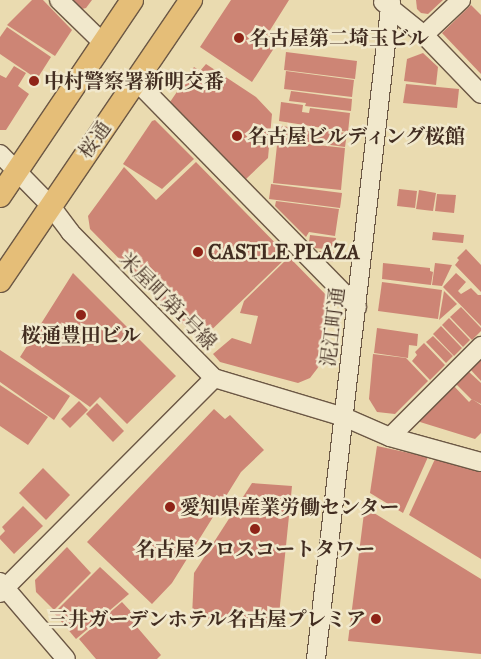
<!DOCTYPE html>
<meta charset="utf-8">
<style>
body{margin:0}
#map{position:relative;width:481px;height:659px;overflow:hidden;background:#eadbb0;font-family:"IM FELL Great Primer","Noto Serif JP",serif}
div>[style]{position:absolute}
[style*='--x']{left:calc(var(--x)*1px);top:calc(var(--y)*1px);width:calc(var(--w)*1px);rotate:calc(var(--a)*1deg)}
.building>*{inset:0;background:#cd8575}
.roads{filter:drop-shadow(1px 0 #6c5845) drop-shadow(-1px 0 #6c5845) drop-shadow(0 1px #6c5845) drop-shadow(0 -1px #6c5845)}
.minor>*{height:18px;margin:-9px;padding:0 9px;transform-origin:9px;border-radius:9px;background:#f1e8cc}
.major>*{height:22px;margin:-11px;padding:0 11px;transform-origin:11px;border-radius:11px;background:#e5be78}
.dots>*{width:14px;height:14px;translate:-50% -50%;box-sizing:border-box;border:2px solid #f1e8cc;border-radius:50%}
span{translate:-50% -50%;white-space:nowrap;text-align:center;line-height:1.15;-webkit-text-stroke:5px #f1e8cc;paint-order:stroke}
.poi-label{font-size:20px;color:#422d21;font-weight:700}
.left{translate:0 -50%;text-align:left}
.right{translate:-100% -50%;text-align:right}
.street-label{font-size:20px;color:#422d21}
</style>
<div id="map">
<div class="building">
<i style="clip-path:polygon(32px 0,43px 0,72px 30px,55px 56px,7px 25px)"></i>
<i style="clip-path:polygon(73px 0,92px 0,86px 8px,82px 9px)"></i>
<i style="clip-path:polygon(231px 0,289px 0,267px 35px,278px 42px,252px 82px,200px 47px)"></i>
<i style="clip-path:polygon(416px 0,443px 0,428px 14px,421px 13px,417px 9px)"></i>
<i style="clip-path:polygon(471px 5px,481px 15px,481px 74px,442px 33px)"></i>
<i style="clip-path:polygon(7px 27px,51px 57px,37px 79px,0 54px,0 37px)"></i>
<i style="clip-path:polygon(286px 52px,357px 61px,355px 79px,284px 70px)"></i>
<i style="clip-path:polygon(423px 53px,438px 67px,436px 85px,404px 81px,407px 59px)"></i>
<i style="clip-path:polygon(206px 64px,256px 97px,272px 114px,268px 158px,246px 179px,170px 102px,194px 67px,200px 71px)"></i>
<i style="clip-path:polygon(14px 66px,26px 73px,18px 86px,29px 94px,6px 130px,0 130px,0 75px,6px 78px)"></i>
<i style="clip-path:polygon(286px 71px,354px 80px,352px 97px,284px 89px)"></i>
<i style="clip-path:polygon(406px 84px,459px 89px,457px 108px,403px 103px)"></i>
<i style="clip-path:polygon(291px 91px,352px 99px,351px 111px,305px 106px,306px 103px,289px 101px)"></i>
<i style="clip-path:polygon(281px 102px,303px 105px,302px 112px,309px 113px,310px 108px,350px 113px,348px 132px,279px 121px)"></i>
<i style="clip-path:polygon(155px 120px,194px 159px,162px 189px,123px 164px,152px 121px)"></i>
<i style="clip-path:polygon(279px 126px,300px 128px,299px 143px,345px 148px,341px 190px,273px 183px)"></i>
<i style="clip-path:polygon(302px 128px,347px 133px,345px 147px,301px 141px)"></i>
<i style="clip-path:polygon(196px 162px,288px 256px,200px 341px,90px 229px,88px 216px,124px 167px,156px 200px)"></i>
<i style="clip-path:polygon(271px 184px,342px 193px,340px 208px,269px 199px)"></i>
<i style="clip-path:polygon(399px 189px,417px 191px,415px 208px,397px 206px)"></i>
<i style="clip-path:polygon(419px 190px,436px 193px,433px 211px,416px 209px)"></i>
<i style="clip-path:polygon(437px 194px,456px 195px,454px 213px,435px 211px)"></i>
<i style="clip-path:polygon(276px 201px,339px 209px,335px 236px,309px 232px,306px 237px,275px 206px)"></i>
<i style="clip-path:polygon(433px 232px,464px 235px,463px 243px,432px 240px)"></i>
<i style="clip-path:polygon(310px 235px,336px 238px,334px 250px,315px 248px,309px 242px)"></i>
<i style="clip-path:polygon(466px 249px,481px 265px,481px 292px,455px 265px,459px 260px,457px 258px)"></i>
<i style="clip-path:polygon(319px 251px,334px 252px,333px 262px,327px 261px)"></i>
<i style="clip-path:polygon(289px 257px,330px 299px,324px 351px,320px 365px,310px 378px,298px 383px,220px 362px,213px 354px,232px 338px,251px 344px,258px 316px,240px 313px,244px 301px)"></i>
<i style="clip-path:polygon(383px 263px,430px 268px,430px 271px,433px 272px,431px 285px,382px 279px)"></i>
<i style="clip-path:polygon(435px 263px,452px 265px,442px 286px,432px 285px)"></i>
<i style="clip-path:polygon(73px 273px,176px 376px,127px 424px,100px 397px,90px 407px,20px 357px)"></i>
<i style="clip-path:polygon(456px 273px,466px 282px,458px 291px,461px 294px,471px 288px,478px 295px,481px 295px,481px 326px,443px 287px)"></i>
<i style="clip-path:polygon(382px 282px,442px 290px,438px 319px,378px 311px)"></i>
<i style="clip-path:polygon(444px 291px,457px 304px,439px 320px)"></i>
<i style="clip-path:polygon(461px 307px,481px 328px,481px 331px,472px 340px,450px 317px)"></i>
<i style="clip-path:polygon(449px 318px,470px 340px,463px 347px,442px 325px)"></i>
<i style="clip-path:polygon(441px 326px,462px 348px,454px 356px,433px 334px)"></i>
<i style="clip-path:polygon(377px 328px,418px 334px,417px 346px,409px 345px,408px 358px,374px 353px)"></i>
<i style="clip-path:polygon(433px 336px,453px 356px,446px 363px,426px 342px)"></i>
<i style="clip-path:polygon(424px 343px,445px 365px,430px 380px,412px 361px,417px 355px,415px 352px)"></i>
<i style="clip-path:polygon(0 350px,70px 396px,54px 420px,0 382px)"></i>
<i style="clip-path:polygon(373px 354px,406px 358px,428px 381px,395px 414px,377px 412px,369px 399px)"></i>
<i style="clip-path:polygon(481px 358px,481px 381px,470px 369px)"></i>
<i style="clip-path:polygon(468px 371px,481px 383px,481px 404px,471px 399px,455px 383px)"></i>
<i style="clip-path:polygon(0 385px,48px 417px,28px 445px,0 426px)"></i>
<i style="clip-path:polygon(453px 385px,469px 402px,472px 399px,481px 405px,481px 433px,475px 439px,420px 422px,421px 416px)"></i>
<i style="clip-path:polygon(79px 401px,88px 410px,70px 428px,61px 419px)"></i>
<i style="clip-path:polygon(97px 403px,124px 431px,113px 442px,86px 414px)"></i>
<i style="clip-path:polygon(214px 409px,225px 419px,230px 415px,264px 450px,241px 472px,172px 583px,152px 604px,87px 542px)"></i>
<i style="clip-path:polygon(377px 446px,428px 457px,403px 513px,370px 493px)"></i>
<i style="clip-path:polygon(435px 459px,481px 472px,481px 559px,409px 515px)"></i>
<i style="clip-path:polygon(43px 468px,70px 495px,46px 520px,19px 493px)"></i>
<i style="clip-path:polygon(252px 483px,292px 486px,278px 625px,192px 617px,194px 573px)"></i>
<i style="clip-path:polygon(23px 506px,43px 526px,14px 554px,0 539px,0 536px,5px 531px,2px 527px)"></i>
<i style="clip-path:polygon(364px 513px,374px 513px,481px 579px,481px 654px,348px 641px)"></i>
<i style="clip-path:polygon(67px 547px,91px 573px,54px 610px,36px 592px,35px 580px)"></i>
<i style="clip-path:polygon(100px 567px,129px 594px,76px 639px,54px 613px)"></i>
<i style="clip-path:polygon(122px 602px,135px 616px,131px 620px,161px 655px,157px 659px,96px 659px,79px 639px)"></i>
</div>
<div class="roads">
<div class="minor">
<i style="--x:59;--y:0;--w:62;--a:44.3"></i>
<i style="--x:383;--y:2;--w:53;--a:38.8"></i>
<i style="--x:424;--y:35;--w:82;--a:46"></i>
<i style="--x:424;--y:35;--w:51;--a:-43.4"></i>
<i style="--x:136;--y:81;--w:316;--a:45.6"></i>
<i style="--x:0;--y:154;--w:71;--a:45.6"></i>
<i style="--x:50;--y:205;--w:34;--a:53"></i>
<i style="--x:70;--y:232;--w:205;--a:45.4"></i>
<i style="--x:214;--y:378;--w:136;--a:16.7"></i>
<i style="--x:344;--y:417;--w:50;--a:23.5"></i>
<i style="--x:390;--y:437;--w:94;--a:15.4"></i>
<i style="--x:390;--y:437;--w:129;--a:-45"></i>
<i style="--x:0;--y:582;--w:101;--a:49.4"></i>
<i style="--x:0;--y:593;--w:303;--a:-45.1"></i>
<i style="--x:316;--y:659;--w:663;--a:-83.51"></i>
</div>
<div class="major">
<i style="--x:0;--y:196;--w:236;--a:-56"></i>
<i style="--x:0;--y:281;--w:340;--a:-55.8"></i>
</div>
</div>
<div class="dots">
<i style="left:239px;top:38px;background:#8f2418"></i>
<i style="left:34px;top:81px;background:#8f2418"></i>
<i style="left:237px;top:136px;background:#8f2418"></i>
<i style="left:198px;top:252px;background:#8f2418"></i>
<i style="left:81px;top:315px;background:#8f2418"></i>
<i style="left:170px;top:507px;background:#8f2418"></i>
<i style="left:255px;top:529px;background:#8f2418"></i>
<i style="left:376px;top:619px;background:#8f2418"></i>
</div>
<div class="poi-label">
<span class="left" style="left:249px;top:38px">名古屋第二埼玉ビル</span>
<span class="left" style="left:44px;top:81px">中村警察署新明交番</span>
<span class="left" style="left:247px;top:136px">名古屋ビルディング桜館</span>
<span class="left" style="left:208px;top:252px">CASTLE PLAZA</span>
<span style="left:81px;top:335px">桜通豊田ビル</span>
<span class="left" style="left:180px;top:507px">愛知県産業労働センター</span>
<span style="left:255px;top:549px">名古屋クロスコートタワー</span>
<span class="right" style="left:366px;top:619px">三井ガーデンホテル名古屋プレミア</span>
</div>
<div class="street-label">
<span style="left:95px;top:140px;rotate:-55deg">桜通</span>
<span style="left:168px;top:301px;rotate:45deg">米屋町第1号線</span>
<span style="left:333px;top:327px;rotate:-83deg">泥江町通</span>
</div>
</div>
